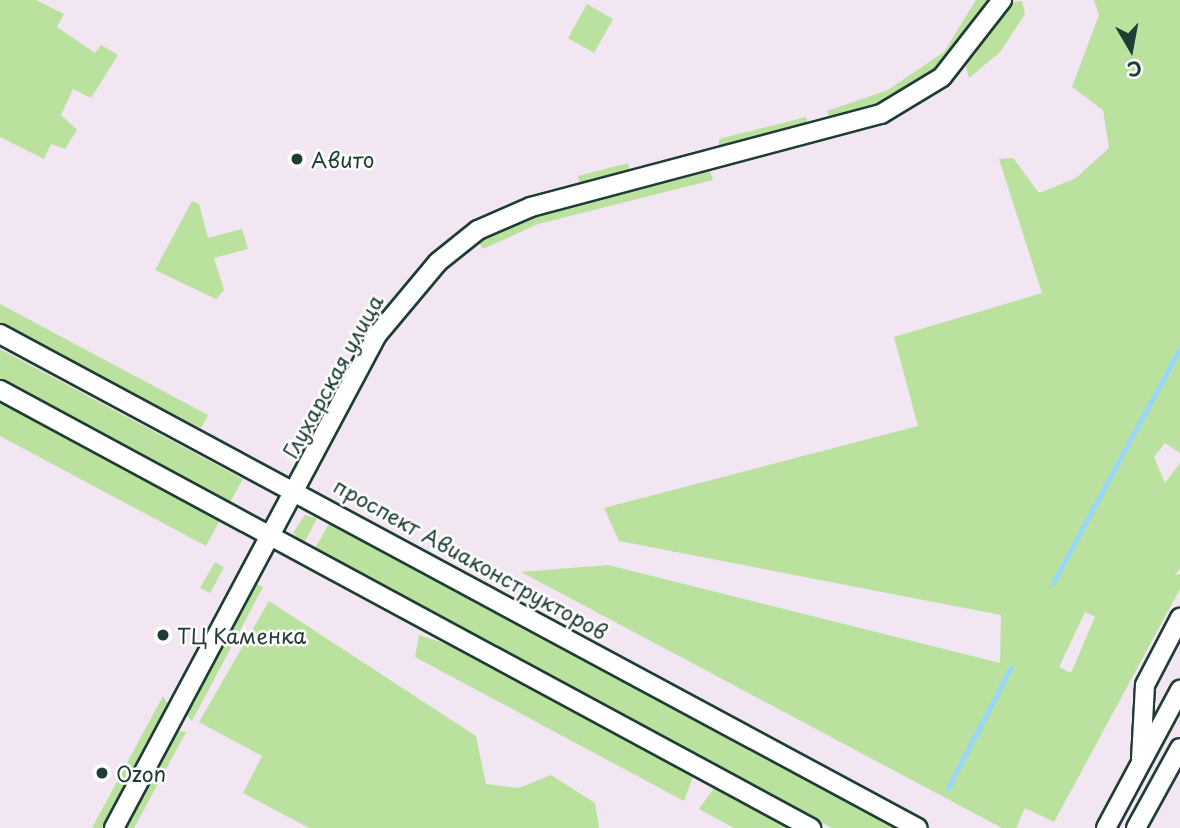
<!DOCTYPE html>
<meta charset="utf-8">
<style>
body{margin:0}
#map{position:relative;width:1180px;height:828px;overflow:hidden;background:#f1e6f2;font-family:"Playpen Sans",sans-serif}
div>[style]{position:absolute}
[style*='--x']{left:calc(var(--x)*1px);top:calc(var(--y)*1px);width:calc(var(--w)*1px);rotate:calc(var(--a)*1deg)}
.green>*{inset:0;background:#bae19d}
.stream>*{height:4.5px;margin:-2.25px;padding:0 2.25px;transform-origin:2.25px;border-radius:2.25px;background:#99d7fa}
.roads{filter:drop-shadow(2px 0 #1f3d34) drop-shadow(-2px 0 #1f3d34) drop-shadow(0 2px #1f3d34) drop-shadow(0 -2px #1f3d34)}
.minor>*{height:18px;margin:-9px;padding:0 9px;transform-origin:9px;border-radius:9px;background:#fff}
.dots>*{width:19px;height:19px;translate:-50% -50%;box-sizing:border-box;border:4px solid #fff;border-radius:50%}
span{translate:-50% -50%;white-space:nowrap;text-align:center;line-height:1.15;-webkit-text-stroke:5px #fff;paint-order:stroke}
.poi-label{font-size:21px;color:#1f3d34}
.left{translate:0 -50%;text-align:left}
.street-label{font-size:21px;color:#1f3d34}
.north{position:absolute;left:1096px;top:14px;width:70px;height:70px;-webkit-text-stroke:5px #fff;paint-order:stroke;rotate:170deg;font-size:19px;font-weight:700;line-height:28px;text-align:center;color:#1f3d34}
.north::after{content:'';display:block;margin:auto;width:24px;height:32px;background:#1f3d34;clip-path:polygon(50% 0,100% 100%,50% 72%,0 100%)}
</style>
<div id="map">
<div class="green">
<i style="clip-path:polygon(0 0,36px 0,64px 14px,57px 27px,95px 53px,101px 45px,118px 55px,91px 98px,73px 89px,61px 115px,77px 130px,65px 149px,51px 144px,44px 159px,0 137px)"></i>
<i style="clip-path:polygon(976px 0,992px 0,936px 72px,877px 106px,830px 121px,827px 111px,888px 90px,944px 52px)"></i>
<i style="clip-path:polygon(evenodd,1094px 0,1180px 0,1180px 453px,1165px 443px,1154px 457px,1165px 483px,1180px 463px,1180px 568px,1175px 575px,1180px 574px,1180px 589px,1054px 822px,1025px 808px,1016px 828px,1002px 828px,521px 572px,608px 565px,1000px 663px,1001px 615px,619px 541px,604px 508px,918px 426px,894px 337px,1042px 293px,999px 159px,1013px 158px,1039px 193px,1076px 178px,1109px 148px,1103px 110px,1072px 87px,1099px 15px,1094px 0,1085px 612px,1095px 617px,1071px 673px,1059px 667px,1085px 612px)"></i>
<i style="clip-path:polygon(1022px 1px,1025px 14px,1000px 52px,969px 78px,966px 66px,1013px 2px)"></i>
<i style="clip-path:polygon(587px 4px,613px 19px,594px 53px,568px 38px)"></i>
<i style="clip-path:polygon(806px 117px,808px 127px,719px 149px,719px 139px)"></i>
<i style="clip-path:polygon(628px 163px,630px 171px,580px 184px,578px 176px)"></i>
<i style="clip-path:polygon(710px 171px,713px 180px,538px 224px,483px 249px,477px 240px,535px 217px)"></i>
<i style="clip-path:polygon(192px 201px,199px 204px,208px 238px,242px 229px,248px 249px,214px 258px,224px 290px,216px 299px,155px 270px)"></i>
<i style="clip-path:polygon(0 304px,208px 415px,201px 428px,0 326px)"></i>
<i style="clip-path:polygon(0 349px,243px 479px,229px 504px,0 381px)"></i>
<i style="clip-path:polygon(0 402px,220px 520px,206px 546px,0 436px)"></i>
<i style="clip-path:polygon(305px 515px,317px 518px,303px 545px,293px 533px)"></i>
<i style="clip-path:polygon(329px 524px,896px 828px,832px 828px,314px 550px)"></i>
<i style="clip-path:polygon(215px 562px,224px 567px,210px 593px,200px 588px)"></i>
<i style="clip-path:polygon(255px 583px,263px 587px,192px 721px,186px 714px)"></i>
<i style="clip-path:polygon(269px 601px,476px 736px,486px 784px,519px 788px,551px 775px,595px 803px,599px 828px,309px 828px,243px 793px,262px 756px,199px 722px)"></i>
<i style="clip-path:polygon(419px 635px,461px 649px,694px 774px,684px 801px,415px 657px)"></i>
<i style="clip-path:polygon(163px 696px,168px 705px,102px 828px,92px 828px)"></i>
<i style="clip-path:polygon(176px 731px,186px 732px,134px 828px,124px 828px)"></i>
<i style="clip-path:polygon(715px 787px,793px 828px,734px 828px,699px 809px)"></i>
</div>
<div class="stream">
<i style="--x:1053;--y:583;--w:267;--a:-61.6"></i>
<i style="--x:948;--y:788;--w:136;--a:-62.5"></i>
</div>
<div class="roads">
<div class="minor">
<i style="--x:0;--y:334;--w:1042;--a:28.29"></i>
<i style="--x:0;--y:390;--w:922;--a:28.37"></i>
<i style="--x:1141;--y:759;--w:74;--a:-86.9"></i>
<i style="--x:1145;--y:685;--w:76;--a:-62.4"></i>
<i style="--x:114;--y:828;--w:559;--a:-61.92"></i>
<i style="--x:377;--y:335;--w:95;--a:-50.1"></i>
<i style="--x:438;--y:262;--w:51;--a:-38.7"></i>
<i style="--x:478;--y:230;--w:58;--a:-23.5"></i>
<i style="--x:531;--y:207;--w:362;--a:-14.9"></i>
<i style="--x:881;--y:114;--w:71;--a:-31.2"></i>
<i style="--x:942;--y:77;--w:98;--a:-52.1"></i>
<i style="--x:1106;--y:828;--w:157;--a:-61.8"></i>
<i style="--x:1136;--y:828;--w:91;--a:-61.2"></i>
</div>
</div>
<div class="dots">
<i style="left:297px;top:159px;background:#1f3d34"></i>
<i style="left:163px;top:635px;background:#1f3d34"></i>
<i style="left:102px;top:773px;background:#1f3d34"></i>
</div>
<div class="poi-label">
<span class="left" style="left:311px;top:159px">Авито</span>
<span class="left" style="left:177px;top:635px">ТЦ Каменка</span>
<span class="left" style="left:116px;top:773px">Ozon</span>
</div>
<div class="street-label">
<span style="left:332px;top:376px;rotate:-61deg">Глухарская улица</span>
<span style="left:471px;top:558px;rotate:29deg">проспект Авиаконструкторов</span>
</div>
<div class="north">С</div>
</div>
